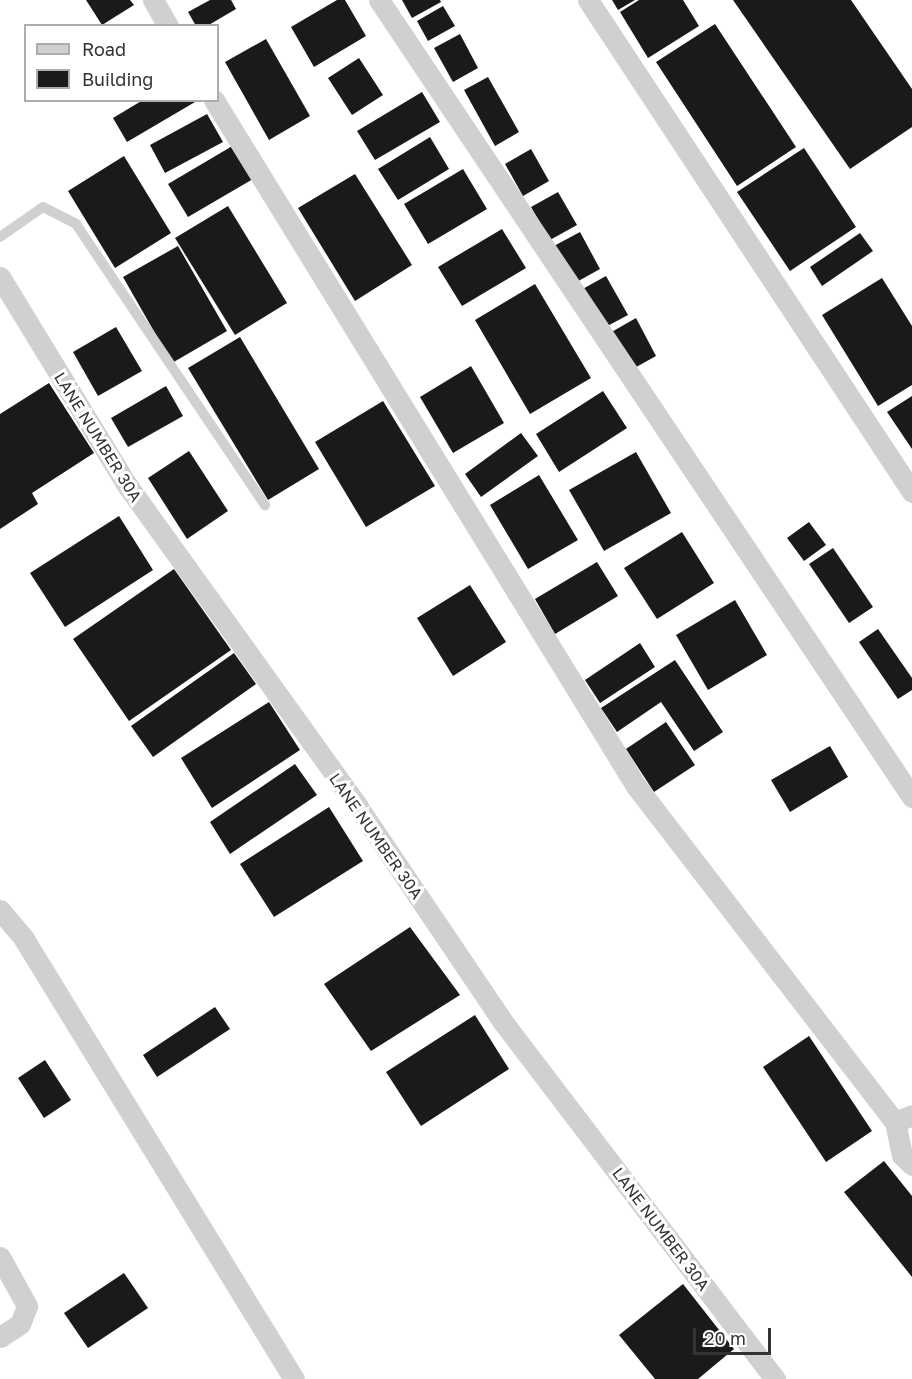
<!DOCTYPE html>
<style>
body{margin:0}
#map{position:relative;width:912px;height:1379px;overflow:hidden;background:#fff;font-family:"Golos Text",sans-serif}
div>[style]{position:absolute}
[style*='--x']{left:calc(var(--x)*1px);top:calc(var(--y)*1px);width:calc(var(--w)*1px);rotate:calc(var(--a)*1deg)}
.building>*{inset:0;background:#1a1a1a}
.service>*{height:10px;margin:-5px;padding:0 5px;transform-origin:5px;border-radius:5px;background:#d0d0d0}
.minor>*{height:21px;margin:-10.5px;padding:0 10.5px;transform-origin:10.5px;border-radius:10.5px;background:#d0d0d0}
span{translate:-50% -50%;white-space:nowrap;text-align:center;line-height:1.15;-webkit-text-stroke:6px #fff;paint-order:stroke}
.street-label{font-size:16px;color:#333}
.legend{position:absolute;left:24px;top:24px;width:195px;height:78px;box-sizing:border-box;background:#fff;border:2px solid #adadad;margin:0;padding:8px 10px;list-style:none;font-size:18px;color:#333}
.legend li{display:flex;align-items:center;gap:12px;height:30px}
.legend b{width:30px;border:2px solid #adadad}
.scale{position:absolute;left:693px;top:1328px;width:78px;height:27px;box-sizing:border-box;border:3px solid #333;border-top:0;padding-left:8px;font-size:18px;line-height:21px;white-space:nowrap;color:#333;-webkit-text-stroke:4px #fff;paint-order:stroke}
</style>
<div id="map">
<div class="building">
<i style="clip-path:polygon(86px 0,130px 0,134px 5px,102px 25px)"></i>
<i style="clip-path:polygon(210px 0,231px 0,236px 9px,207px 26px,196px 26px,188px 12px)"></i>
<i style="clip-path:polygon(337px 0,345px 0,366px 36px,314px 67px,291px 27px)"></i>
<i style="clip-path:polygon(402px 0,440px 0,441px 2px,412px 18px)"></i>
<i style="clip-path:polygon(612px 0,635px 0,618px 10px)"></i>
<i style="clip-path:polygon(639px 0,683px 0,699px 26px,648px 58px,620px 12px)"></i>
<i style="clip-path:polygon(733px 0,851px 0,912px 89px,912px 127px,850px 169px)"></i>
<i style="clip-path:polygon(443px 6px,455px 26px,428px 41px,417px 21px)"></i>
<i style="clip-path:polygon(715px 24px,796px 147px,737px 186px,656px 62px)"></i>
<i style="clip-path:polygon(460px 34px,478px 68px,453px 82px,434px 48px)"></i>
<i style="clip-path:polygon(266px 39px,310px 116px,269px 140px,225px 62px)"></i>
<i style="clip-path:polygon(359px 58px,383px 95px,352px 115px,328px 78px)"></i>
<i style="clip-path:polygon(488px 77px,519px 132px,495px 146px,464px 90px)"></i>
<i style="clip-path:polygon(422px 92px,440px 122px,375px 160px,357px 131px)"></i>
<i style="clip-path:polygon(143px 100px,194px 100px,195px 102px,127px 142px,113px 118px)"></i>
<i style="clip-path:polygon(207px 114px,223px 142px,165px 173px,150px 145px)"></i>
<i style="clip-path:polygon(430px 137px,449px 169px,398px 200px,378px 169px)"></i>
<i style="clip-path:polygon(234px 145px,253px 179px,188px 217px,168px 184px)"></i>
<i style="clip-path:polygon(804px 148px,856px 227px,790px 271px,737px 192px)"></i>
<i style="clip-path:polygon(531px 149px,549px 181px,523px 196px,505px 164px)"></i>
<i style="clip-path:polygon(124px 156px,171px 233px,115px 268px,68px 191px)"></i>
<i style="clip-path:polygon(463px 169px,487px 209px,428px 244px,404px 204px)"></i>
<i style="clip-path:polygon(355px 174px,412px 265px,355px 301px,298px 208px)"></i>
<i style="clip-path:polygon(558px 192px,577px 225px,550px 240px,531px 207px)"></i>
<i style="clip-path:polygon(228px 206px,287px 303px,235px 335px,175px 238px)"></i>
<i style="clip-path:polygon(502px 229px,526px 268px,462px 306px,438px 267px)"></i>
<i style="clip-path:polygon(580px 232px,600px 269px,573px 284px,552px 247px)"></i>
<i style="clip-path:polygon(860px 233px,873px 251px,822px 286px,810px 267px)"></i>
<i style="clip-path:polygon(178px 246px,227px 331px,172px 363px,123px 277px)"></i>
<i style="clip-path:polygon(606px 276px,628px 315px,600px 330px,579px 291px)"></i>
<i style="clip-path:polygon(882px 278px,912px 326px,912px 385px,878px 406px,822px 315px)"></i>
<i style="clip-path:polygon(535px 284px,591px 378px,530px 414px,475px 320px)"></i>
<i style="clip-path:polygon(636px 318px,656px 356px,629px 371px,608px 334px)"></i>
<i style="clip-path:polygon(116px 327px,142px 371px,98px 396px,73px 352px)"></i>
<i style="clip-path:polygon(240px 337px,319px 469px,268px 500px,188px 368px)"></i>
<i style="clip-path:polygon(471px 366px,504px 423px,453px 453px,420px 397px)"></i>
<i style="clip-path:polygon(49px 383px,94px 453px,32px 493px,38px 504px,0 529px,0 414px)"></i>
<i style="clip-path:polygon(166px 386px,183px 416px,128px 447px,111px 418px)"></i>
<i style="clip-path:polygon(603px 391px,627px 428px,559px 472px,536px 434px)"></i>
<i style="clip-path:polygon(912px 396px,912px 449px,887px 412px)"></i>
<i style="clip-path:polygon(383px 401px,435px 486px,366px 527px,315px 442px)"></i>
<i style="clip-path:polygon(521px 433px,538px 456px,481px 497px,465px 474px)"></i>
<i style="clip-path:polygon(189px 451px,228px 511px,187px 539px,148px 478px)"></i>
<i style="clip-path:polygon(636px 452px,671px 513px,604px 551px,569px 490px)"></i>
<i style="clip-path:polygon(539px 475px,578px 540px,528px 569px,490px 505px)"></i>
<i style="clip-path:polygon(119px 516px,153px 570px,65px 627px,30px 573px)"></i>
<i style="clip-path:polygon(809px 522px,826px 545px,804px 561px,787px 538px)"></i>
<i style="clip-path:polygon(682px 532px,714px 583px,657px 619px,624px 568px)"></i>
<i style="clip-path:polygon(833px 548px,873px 607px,849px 623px,809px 564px)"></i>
<i style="clip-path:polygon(597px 562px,618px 596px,555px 634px,535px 599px)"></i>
<i style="clip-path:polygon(174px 569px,231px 650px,129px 721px,73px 639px)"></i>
<i style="clip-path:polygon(470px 585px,506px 642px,453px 676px,417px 618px)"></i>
<i style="clip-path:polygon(735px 600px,767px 655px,708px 690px,676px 635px)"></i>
<i style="clip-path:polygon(878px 629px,912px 678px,912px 690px,898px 699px,859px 642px)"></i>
<i style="clip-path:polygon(640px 643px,655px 667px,600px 703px,585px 680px)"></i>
<i style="clip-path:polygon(234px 653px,256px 684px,153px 757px,131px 726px)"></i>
<i style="clip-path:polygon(675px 660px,723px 732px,694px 751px,661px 702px,617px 732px,601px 708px)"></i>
<i style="clip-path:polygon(269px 702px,300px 750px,212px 808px,181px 758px)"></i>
<i style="clip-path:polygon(666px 722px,695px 765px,654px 792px,626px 749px)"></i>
<i style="clip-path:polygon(830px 746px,848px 777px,790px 812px,771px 780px)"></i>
<i style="clip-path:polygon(295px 764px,317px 795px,230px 854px,210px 822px)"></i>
<i style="clip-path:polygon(329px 807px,363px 861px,274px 917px,240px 864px)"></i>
<i style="clip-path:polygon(410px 927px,460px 995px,371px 1051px,324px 984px)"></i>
<i style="clip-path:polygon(215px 1007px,230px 1029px,157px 1077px,143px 1055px)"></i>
<i style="clip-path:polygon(475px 1015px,509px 1069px,421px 1126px,386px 1072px)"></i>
<i style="clip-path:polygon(809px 1036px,872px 1131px,826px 1162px,763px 1067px)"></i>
<i style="clip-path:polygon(45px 1060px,71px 1100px,44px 1118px,18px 1078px)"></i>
<i style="clip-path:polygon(884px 1161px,912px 1196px,912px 1277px,844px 1192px)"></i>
<i style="clip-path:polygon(124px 1273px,148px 1308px,88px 1348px,64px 1313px)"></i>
<i style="clip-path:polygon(683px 1284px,734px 1349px,698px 1379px,655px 1379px,619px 1335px)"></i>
</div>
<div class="service">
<i style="--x:0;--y:237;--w:52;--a:-34.9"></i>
<i style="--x:43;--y:207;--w:37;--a:27"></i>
<i style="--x:76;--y:224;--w:339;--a:56.1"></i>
</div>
<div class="minor">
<i style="--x:153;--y:0;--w:30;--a:60"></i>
<i style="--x:379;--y:0;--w:959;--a:56.23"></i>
<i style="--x:588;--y:0;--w:589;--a:56.63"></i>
<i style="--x:214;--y:100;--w:805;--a:58.4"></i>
<i style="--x:636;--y:786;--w:424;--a:52.4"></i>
<i style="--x:895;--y:1122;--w:34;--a:78"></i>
<i style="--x:902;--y:1155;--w:14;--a:45"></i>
<i style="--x:0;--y:277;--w:244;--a:58.6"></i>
<i style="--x:127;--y:485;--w:396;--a:54.3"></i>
<i style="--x:358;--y:807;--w:259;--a:56"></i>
<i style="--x:503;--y:1022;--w:449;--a:52.7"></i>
<i style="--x:0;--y:910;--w:38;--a:50"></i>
<i style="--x:24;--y:939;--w:516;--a:58.47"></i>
<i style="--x:895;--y:1122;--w:18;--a:-22"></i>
<i style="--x:0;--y:1257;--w:56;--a:61.1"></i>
<i style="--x:27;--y:1306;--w:19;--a:111"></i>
<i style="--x:20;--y:1324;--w:24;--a:147"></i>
</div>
<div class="street-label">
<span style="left:98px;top:437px;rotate:58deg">LANE NUMBER 30A</span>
<span style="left:376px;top:836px;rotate:55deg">LANE NUMBER 30A</span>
<span style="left:661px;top:1229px;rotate:53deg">LANE NUMBER 30A</span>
</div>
<ul class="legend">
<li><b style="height:8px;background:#d0d0d0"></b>Road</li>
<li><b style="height:16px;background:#1a1a1a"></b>Building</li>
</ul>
<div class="scale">20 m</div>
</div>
